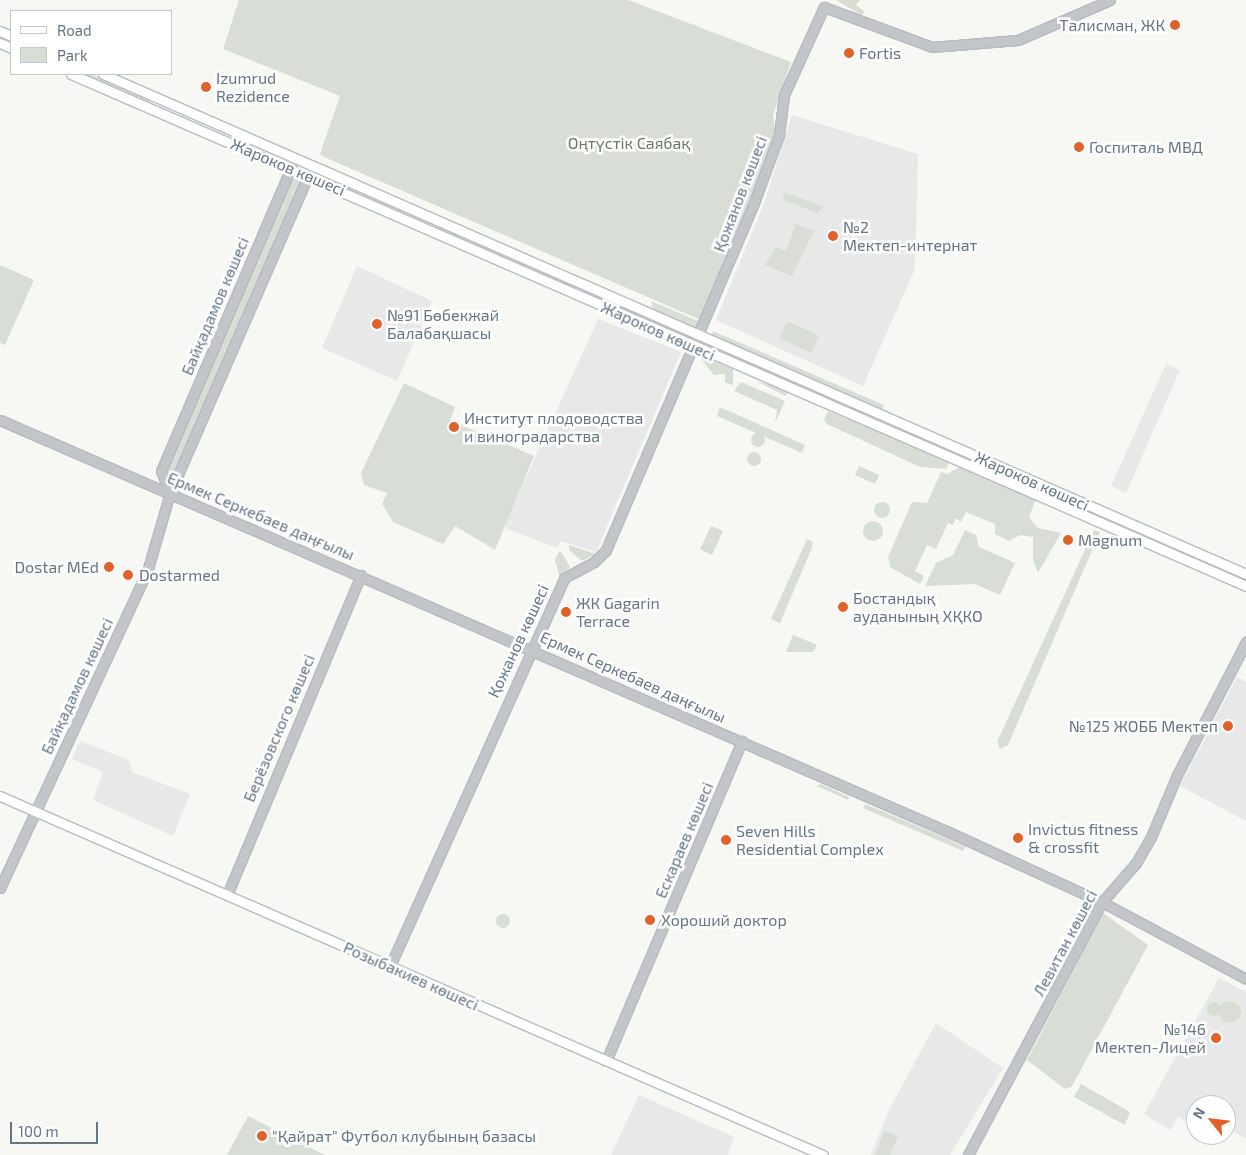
<!DOCTYPE html>
<meta charset="utf-8">
<style>
body{margin:0}
#map{position:relative;width:1246px;height:1155px;overflow:hidden;background:#f7f7f4;font-family:"Exo 2",sans-serif}
div>[style]{position:absolute}
[style*='--x']{left:calc(var(--x)*1px);top:calc(var(--y)*1px);width:calc(var(--w)*1px);rotate:calc(var(--a)*1deg)}
.built>*{inset:0;background:#e7e8e7}
.green>*{inset:0;background:#d8ded5}
.round{border-radius:50%}
.roads{filter:drop-shadow(1px 0 #b6bbc0) drop-shadow(-1px 0 #b6bbc0) drop-shadow(0 1px #b6bbc0) drop-shadow(0 -1px #b6bbc0)}
.tertiary>*{height:9px;margin:-4.5px;padding:0 4.5px;transform-origin:4.5px;border-radius:4.5px;background:#c2c6c9}
.secondary>*{height:9px;margin:-4.5px;padding:0 4.5px;transform-origin:4.5px;border-radius:4.5px;background:#fff}
.dots>*{width:14px;height:14px;translate:-50% -50%;box-sizing:border-box;border:2px solid #fff;border-radius:50%}
span{translate:-50% -50%;white-space:nowrap;text-align:center;line-height:1.15;-webkit-text-stroke:5px #fff;paint-order:stroke}
.poi-label{font-size:16px;color:#667584}
.right{translate:-100% -50%;text-align:right}
.left{translate:0 -50%;text-align:left}
.park-label{font-size:16px;color:#687c65}
.street-label{font-size:16px;color:#667584}
.legend{position:absolute;left:10px;top:10px;width:162px;height:65px;box-sizing:border-box;background:#fff;border:1px solid #c2c8ce;margin:0;padding:6px 9px;list-style:none;font-size:15px;color:#667584}
.legend li{display:flex;align-items:center;gap:10px;height:25px}
.legend b{width:25px;border:1px solid #c2c8ce}
.north{position:absolute;left:1186px;top:1095px;width:50px;height:50px;box-sizing:border-box;background:#fff;border:1px solid #c2c8ce;border-radius:50%;rotate:299deg;font-size:14px;font-weight:700;line-height:20px;text-align:center;color:#667584}
.north::after{content:'';display:block;margin:auto;width:18px;height:22px;background:#e1612a;clip-path:polygon(50% 0,100% 100%,50% 72%,0 100%)}
.scale{position:absolute;left:10px;top:1122px;width:88px;height:22px;box-sizing:border-box;border:2px solid #667584;border-top:0;padding-left:6px;font-size:15px;line-height:18px;white-space:nowrap;color:#667584;-webkit-text-stroke:4px #fff;paint-order:stroke}
</style>
<div id="map">
<div class="built">
<i style="clip-path:polygon(792px 115px,918px 154px,915px 269px,863px 386px,716px 320px,765px 201px)"></i>
<i style="clip-path:polygon(357px 266px,432px 301px,397px 381px,322px 348px)"></i>
<i style="clip-path:polygon(598px 319px,681px 352px,596px 552px,561px 541px,557px 548px,507px 529px,505px 524px)"></i>
<i style="clip-path:polygon(1166px 364px,1180px 370px,1126px 493px,1111px 486px)"></i>
<i style="clip-path:polygon(1237px 677px,1246px 682px,1246px 821px,1180px 786px)"></i>
<i style="clip-path:polygon(80px 741px,129px 760px,132px 772px,190px 794px,173px 836px,93px 800px,103px 772px,72px 759px)"></i>
<i style="clip-path:polygon(1219px 978px,1246px 992px,1246px 1139px,1226px 1127px,1226px 1105px,1196px 1105px,1196px 1127px,1178px 1117px,1170px 1130px,1144px 1114px)"></i>
<i style="clip-path:polygon(936px 1023px,1003px 1068px,950px 1155px,871px 1155px,888px 1112px)"></i>
<i style="clip-path:polygon(639px 1095px,734px 1137px,728px 1155px,611px 1155px)"></i>
</div>
<div class="green">
<i style="clip-path:polygon(239px 0,628px 0,791px 62px,773px 115px,776px 136px,703px 321px,324px 157px,320px 154px,340px 96px,223px 49px)"></i>
<i style="clip-path:polygon(836px 0,860px 0,856px 5px,865px 12px,861px 15px)"></i>
<i style="clip-path:polygon(77px 74px,91px 74px,151px 99px,149px 104px)"></i>
<i style="clip-path:polygon(321px 173px,430px 221px,428px 227px,318px 178px)"></i>
<i style="clip-path:polygon(291px 175px,305px 180px,169px 490px,162px 476px)"></i>
<i style="clip-path:polygon(784px 192px,823px 206px,823px 208px,817px 213px,782px 199px)"></i>
<i style="clip-path:polygon(437px 224px,684px 332px,681px 338px,435px 228px)"></i>
<i style="clip-path:polygon(796px 224px,814px 231px,792px 276px,765px 265px,776px 247px,786px 251px)"></i>
<i style="clip-path:polygon(0 265px,34px 280px,5px 345px,0 343px)"></i>
<i style="clip-path:polygon(651px 301px,703px 323px,696px 330px,654px 312px)"></i>
<i style="clip-path:polygon(787px 321px,819px 336px,811px 353px,780px 338px)"></i>
<i style="clip-path:polygon(713px 331px,884px 405px,882px 410px,711px 336px)"></i>
<i style="clip-path:polygon(716px 343px,1040px 484px,1036px 495px,711px 355px)"></i>
<i style="clip-path:polygon(698px 355px,733px 369px,733px 385px,725px 382px,725px 374px,714px 375px)"></i>
<i style="clip-path:polygon(741px 382px,785px 401px,775px 423px,777px 410px,734px 391px)"></i>
<i style="clip-path:polygon(758px 382px,775px 386px,788px 392px,786px 396px)"></i>
<i style="clip-path:polygon(404px 383px,455px 407px,450px 420px,534px 456px,495px 550px,455px 526px,443px 544px,393px 522px,382px 504px,387px 493px,364px 485px,361px 473px)"></i>
<i style="clip-path:polygon(720px 407px,805px 445px,802px 453px,717px 416px)"></i>
<i style="clip-path:polygon(828px 411px,936px 455px,949px 462px,946px 469px,920px 467px,827px 424px,824px 420px)"></i>
<i class="round" style="left:751px;top:433px;width:14px;height:14px"></i>
<i class="round" style="left:747px;top:452px;width:14px;height:14px"></i>
<i style="clip-path:polygon(859px 466px,879px 475px,875px 484px,855px 475px)"></i>
<i style="clip-path:polygon(961px 466px,1036px 499px,1029px 517px,1038px 528px,1061px 533px,1038px 573px,1033px 560px,1033px 537px,1020px 535px,1009px 541px,995px 534px,995px 524px,966px 512px,961px 522px,956px 518px,953px 525px,948px 523px,936px 549px,927px 545px,915px 571px,924px 576px,920px 584px,890px 567px,888px 557px,912px 502px,927px 503px,941px 472px,947px 474px)"></i>
<i style="clip-path:polygon(1047px 487px,1094px 508px,1088px 519px,1042px 498px)"></i>
<i class="round" style="left:874px;top:502px;width:16px;height:16px"></i>
<i class="round" style="left:863px;top:521px;width:20px;height:20px"></i>
<i style="clip-path:polygon(1115px 521px,1246px 578px,1246px 582px,1113px 526px)"></i>
<i style="clip-path:polygon(711px 526px,723px 531px,712px 555px,700px 549px)"></i>
<i style="clip-path:polygon(965px 530px,976px 535px,979px 547px,1015px 563px,1000px 595px,975px 584px,925px 586px,936px 563px,953px 555px)"></i>
<i style="clip-path:polygon(1094px 530px,1100px 532px,1008px 745px,1000px 749px,997px 742px)"></i>
<i style="clip-path:polygon(807px 539px,813px 542px,811px 550px,780px 623px,771px 619px)"></i>
<i style="clip-path:polygon(569px 545px,596px 554px,582px 561px,569px 550px)"></i>
<i style="clip-path:polygon(560px 550px,570px 567px,560px 578px,555px 560px)"></i>
<i style="clip-path:polygon(793px 635px,817px 645px,813px 652px,786px 652px)"></i>
<i style="clip-path:polygon(821px 784px,849px 797px,848px 800px,817px 786px)"></i>
<i style="clip-path:polygon(865px 804px,948px 839px,965px 847px,963px 851px,863px 808px)"></i>
<i style="clip-path:polygon(1103px 913px,1148px 945px,1072px 1086px,1065px 1089px,1027px 1060px)"></i>
<i class="round" style="left:496px;top:914px;width:14px;height:14px"></i>
<i class="round" style="left:1219px;top:1001px;width:22px;height:22px"></i>
<i class="round" style="left:1207px;top:1002px;width:14px;height:14px"></i>
<i style="clip-path:polygon(1081px 1084px,1130px 1112px,1125px 1125px,1074px 1097px)"></i>
<i style="clip-path:polygon(248px 1116px,325px 1155px,227px 1155px)"></i>
<i style="clip-path:polygon(884px 1131px,898px 1136px,890px 1155px,875px 1155px)"></i>
</div>
<div class="roads">
<div class="tertiary">
<i style="--x:0;--y:420;--w:1037;--a:23.47"></i>
<i style="--x:951;--y:833;--w:166;--a:24.6"></i>
<i style="--x:1102;--y:902;--w:163;--a:28.1"></i>
<i style="--x:170;--y:493;--w:24;--a:-112"></i>
<i style="--x:161;--y:471;--w:340;--a:-66.8"></i>
<i style="--x:0;--y:888;--w:349;--a:-65.1"></i>
<i style="--x:147;--y:572;--w:82;--a:-73.8"></i>
<i style="--x:170;--y:493;--w:357;--a:-66.5"></i>
<i style="--x:227;--y:895;--w:347;--a:-67.3"></i>
<i style="--x:390;--y:966;--w:425;--a:-65.8"></i>
<i style="--x:564;--y:578;--w:34;--a:-28"></i>
<i style="--x:594;--y:562;--w:17;--a:-45"></i>
<i style="--x:606;--y:550;--w:380;--a:-66.9"></i>
<i style="--x:755;--y:200;--w:69;--a:-69.7"></i>
<i style="--x:779;--y:135;--w:40;--a:-82.9"></i>
<i style="--x:784;--y:95;--w:97;--a:-65.6"></i>
<i style="--x:824;--y:7;--w:115;--a:20.3"></i>
<i style="--x:932;--y:47;--w:86;--a:-4.7"></i>
<i style="--x:1018;--y:40;--w:100;--a:-23.5"></i>
<i style="--x:606;--y:1061;--w:348;--a:-67"></i>
<i style="--x:968;--y:1155;--w:286;--a:-62.1"></i>
<i style="--x:1102;--y:902;--w:52;--a:-48.9"></i>
<i style="--x:1136;--y:863;--w:30;--a:-60"></i>
<i style="--x:1151;--y:837;--w:67;--a:-67.2"></i>
<i style="--x:1177;--y:775;--w:150;--a:-62.6"></i>
</div>
<div class="secondary">
<i style="--x:0;--y:31;--w:12;--a:24"></i>
<i style="--x:0;--y:43;--w:12;--a:24"></i>
<i style="--x:71;--y:74;--w:1282;--a:23.54"></i>
<i style="--x:103;--y:74;--w:1248;--a:23.63"></i>
<i style="--x:0;--y:796;--w:898;--a:23.57"></i>
</div>
</div>
<div class="dots">
<i style="left:1175px;top:25px;background:#e1612a"></i>
<i style="left:849px;top:53px;background:#e1612a"></i>
<i style="left:206px;top:87px;background:#e1612a"></i>
<i style="left:1079px;top:147px;background:#e1612a"></i>
<i style="left:833px;top:236px;background:#e1612a"></i>
<i style="left:377px;top:324px;background:#e1612a"></i>
<i style="left:454px;top:427px;background:#e1612a"></i>
<i style="left:1068px;top:540px;background:#e1612a"></i>
<i style="left:109px;top:567px;background:#e1612a"></i>
<i style="left:128px;top:575px;background:#e1612a"></i>
<i style="left:843px;top:607px;background:#e1612a"></i>
<i style="left:566px;top:612px;background:#e1612a"></i>
<i style="left:1228px;top:726px;background:#e1612a"></i>
<i style="left:1018px;top:838px;background:#e1612a"></i>
<i style="left:726px;top:840px;background:#e1612a"></i>
<i style="left:650px;top:920px;background:#e1612a"></i>
<i style="left:1216px;top:1038px;background:#e1612a"></i>
<i style="left:262px;top:1136px;background:#e1612a"></i>
</div>
<div class="poi-label">
<span class="right" style="left:1165px;top:25px">Талисман, ЖК</span>
<span class="left" style="left:859px;top:53px">Fortis</span>
<span class="left" style="left:216px;top:87px">Izumrud<br>Rezidence</span>
<span class="left" style="left:1089px;top:147px">Госпиталь МВД</span>
<span class="left" style="left:843px;top:236px">№2<br>Мектеп-интернат</span>
<span class="left" style="left:387px;top:324px">№91 Бөбекжай<br>Балабақшасы</span>
<span class="left" style="left:464px;top:427px">Институт плодоводства<br>и виноградарства</span>
<span class="left" style="left:1078px;top:540px">Magnum</span>
<span class="right" style="left:99px;top:567px">Dostar MEd</span>
<span class="left" style="left:139px;top:575px">Dostarmed</span>
<span class="left" style="left:853px;top:607px">Бостандық<br>ауданының ХҚКО</span>
<span class="left" style="left:576px;top:612px">ЖК Gagarin<br>Terrace</span>
<span class="right" style="left:1218px;top:726px">№125 ЖОББ Мектеп</span>
<span class="left" style="left:1028px;top:838px">Invictus fitness<br>&amp; crossfit</span>
<span class="left" style="left:736px;top:840px">Seven Hills<br>Residential Complex</span>
<span class="left" style="left:661px;top:920px">Хороший доктор</span>
<span class="right" style="left:1206px;top:1038px">№146<br>Мектеп-Лицей</span>
<span class="left" style="left:272px;top:1136px">"Қайрат" Футбол клубының базасы</span>
</div>
<div class="park-label">
<span style="left:629px;top:143px">Оңтүстік Саябақ</span>
</div>
<div class="street-label">
<span style="left:288px;top:167px;rotate:23deg">Жароков көшесі</span>
<span style="left:740px;top:194px;rotate:-69deg">Қожанов көшесі</span>
<span style="left:215px;top:306px;rotate:-67deg">Байқадамов көшесі</span>
<span style="left:658px;top:331px;rotate:24deg">Жароков көшесі</span>
<span style="left:1032px;top:481px;rotate:24deg">Жароков көшесі</span>
<span style="left:261px;top:516px;rotate:23deg">Ермек Серкебаев даңғылы</span>
<span style="left:518px;top:641px;rotate:-65deg">Қожанов көшесі</span>
<span style="left:633px;top:677px;rotate:24deg">Ермек Серкебаев даңғылы</span>
<span style="left:77px;top:686px;rotate:-65deg">Байқадамов көшесі</span>
<span style="left:279px;top:728px;rotate:-67deg">Берёзовского көшесі</span>
<span style="left:684px;top:840px;rotate:-67deg">Ескараев көшесі</span>
<span style="left:1065px;top:943px;rotate:-62deg">Левитан көшесі</span>
<span style="left:411px;top:976px;rotate:24deg">Розыбакиев көшесі</span>
</div>
<ul class="legend">
<li><b style="height:6px;background:#fff"></b>Road</li>
<li><b style="height:14px;background:#d8ded5"></b>Park</li>
</ul>
<div class="north">N</div>
<div class="scale">100 m</div>
</div>
